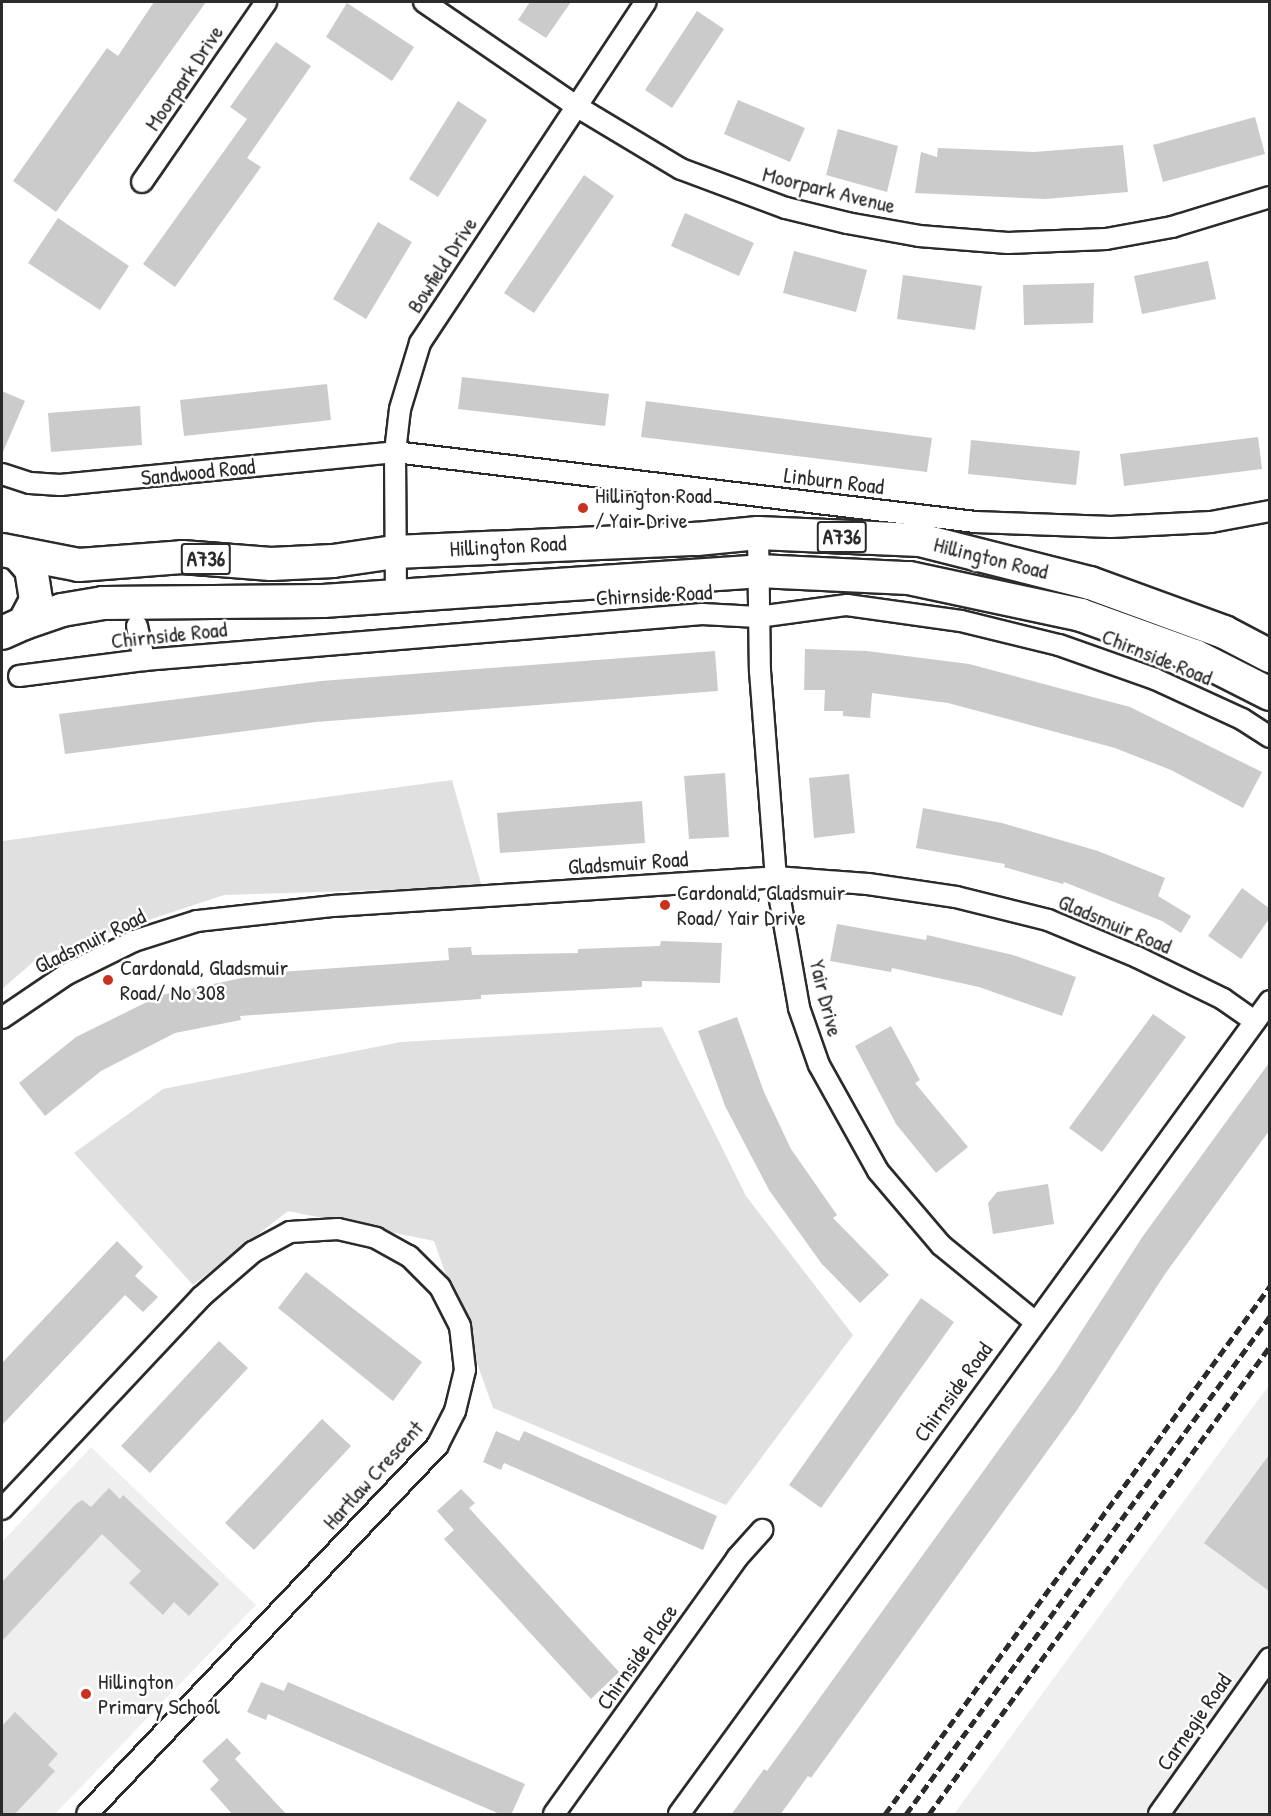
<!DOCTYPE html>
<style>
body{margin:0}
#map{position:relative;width:1271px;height:1816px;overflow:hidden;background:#fff;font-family:"Patrick Hand",sans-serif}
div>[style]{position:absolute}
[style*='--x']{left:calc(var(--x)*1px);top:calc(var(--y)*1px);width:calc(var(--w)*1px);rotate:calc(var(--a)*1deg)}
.built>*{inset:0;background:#efefef}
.green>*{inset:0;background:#e0e0e0}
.building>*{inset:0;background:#cbcbcb}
.roads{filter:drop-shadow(2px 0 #2b2b2b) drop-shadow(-2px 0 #2b2b2b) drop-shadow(0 2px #2b2b2b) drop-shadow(0 -2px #2b2b2b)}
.minor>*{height:20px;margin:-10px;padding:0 10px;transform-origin:10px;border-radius:10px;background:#fff}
.primary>*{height:32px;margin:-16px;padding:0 16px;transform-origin:16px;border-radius:16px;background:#fff}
.rail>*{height:4.5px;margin-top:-2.25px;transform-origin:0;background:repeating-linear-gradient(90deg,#2b2b2b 0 9px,transparent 0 13.5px)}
.dots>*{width:16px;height:16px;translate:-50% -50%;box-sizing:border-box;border:3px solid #fff;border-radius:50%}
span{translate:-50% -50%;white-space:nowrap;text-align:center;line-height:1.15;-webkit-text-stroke:5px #fff;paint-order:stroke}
.shield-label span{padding:2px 4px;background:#fff;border:2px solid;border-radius:4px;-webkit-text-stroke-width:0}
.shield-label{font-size:21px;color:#2b2b2b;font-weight:700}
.street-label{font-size:22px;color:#2b2b2b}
.poi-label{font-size:22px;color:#2b2b2b}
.left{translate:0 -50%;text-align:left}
.frame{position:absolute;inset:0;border:3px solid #2b2b2b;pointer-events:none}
</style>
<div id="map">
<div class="built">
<i style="clip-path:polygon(1269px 1385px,1269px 1814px,954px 1814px)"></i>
<i style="clip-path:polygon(91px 1447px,256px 1605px,55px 1814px,2px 1814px,2px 1542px)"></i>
</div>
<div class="green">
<i style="clip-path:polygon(452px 780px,482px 887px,224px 895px,40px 956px,2px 989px,2px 841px)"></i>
<i style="clip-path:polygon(662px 1027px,746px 1196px,853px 1335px,726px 1505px,493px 1408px,434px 1241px,288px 1211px,193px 1285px,74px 1153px,163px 1089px,401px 1042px)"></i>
</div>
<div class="building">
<i style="clip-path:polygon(154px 2px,206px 2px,56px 212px,13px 181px,107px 48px,118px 56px)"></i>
<i style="clip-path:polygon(530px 2px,571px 2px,546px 38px,518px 20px)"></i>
<i style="clip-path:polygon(347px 3px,414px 47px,392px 81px,326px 37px)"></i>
<i style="clip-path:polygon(697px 11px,724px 29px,672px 108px,645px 90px)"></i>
<i style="clip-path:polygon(276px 42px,311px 66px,247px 158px,261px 167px,175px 287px,143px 264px,247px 119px,230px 107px)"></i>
<i style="clip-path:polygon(738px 100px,805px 128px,790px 162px,724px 134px)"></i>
<i style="clip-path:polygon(458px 101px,487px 120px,438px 197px,409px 179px)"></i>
<i style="clip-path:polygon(1255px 117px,1265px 154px,1163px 182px,1153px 145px)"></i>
<i style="clip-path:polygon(838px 129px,898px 146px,887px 192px,826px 175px)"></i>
<i style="clip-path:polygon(1123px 145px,1128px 192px,1045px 199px,915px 193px,921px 152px,937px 157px,938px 148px,1034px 152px)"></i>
<i style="clip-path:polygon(584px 175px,614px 196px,534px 313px,504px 293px)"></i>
<i style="clip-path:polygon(685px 213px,754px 243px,739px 276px,671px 246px)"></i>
<i style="clip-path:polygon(58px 218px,129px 266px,100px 310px,28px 263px)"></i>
<i style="clip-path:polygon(378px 222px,412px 242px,366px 319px,333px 299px)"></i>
<i style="clip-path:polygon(794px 251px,867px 270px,856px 312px,783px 293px)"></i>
<i style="clip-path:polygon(1208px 261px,1216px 299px,1142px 314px,1134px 276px)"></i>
<i style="clip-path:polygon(903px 275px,982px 286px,975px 330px,897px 319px)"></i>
<i style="clip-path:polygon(1094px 283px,1093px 323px,1024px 325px,1023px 285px)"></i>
<i style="clip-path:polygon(462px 377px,609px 394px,605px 426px,458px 409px)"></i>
<i style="clip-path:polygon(327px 384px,331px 420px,184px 436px,180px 400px)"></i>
<i style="clip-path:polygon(2px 391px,25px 401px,2px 454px)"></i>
<i style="clip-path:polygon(646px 401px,932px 438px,927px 472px,641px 437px)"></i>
<i style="clip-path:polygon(140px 406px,142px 445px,51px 452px,48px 413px)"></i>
<i style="clip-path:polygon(1258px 437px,1262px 469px,1124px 486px,1120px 454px)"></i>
<i style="clip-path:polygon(971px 440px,1080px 451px,1076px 485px,968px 474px)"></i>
<i style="clip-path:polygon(805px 649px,867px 651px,969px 664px,1040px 683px,1130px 707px,1262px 772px,1243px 808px,1171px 770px,1115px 748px,948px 703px,872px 693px,870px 718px,843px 716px,843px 711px,824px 711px,825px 690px,804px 690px)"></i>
<i style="clip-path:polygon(715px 651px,718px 691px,316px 722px,65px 754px,59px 714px,321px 681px)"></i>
<i style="clip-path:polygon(725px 773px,729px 837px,689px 839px,684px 776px)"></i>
<i style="clip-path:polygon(849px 774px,855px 833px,814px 838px,809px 778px)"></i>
<i style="clip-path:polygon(642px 801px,645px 843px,500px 853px,497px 813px)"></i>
<i style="clip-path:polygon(923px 808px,1002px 823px,1098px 851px,1165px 878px,1158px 896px,1191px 916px,1181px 933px,1162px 921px,1064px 882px,1063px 884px,1004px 867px,1005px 864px,916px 848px)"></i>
<i style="clip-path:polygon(1242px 888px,1269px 908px,1269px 919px,1241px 959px,1208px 936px)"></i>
<i style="clip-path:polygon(837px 924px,926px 940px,927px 935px,1013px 955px,1076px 977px,1062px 1016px,979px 987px,892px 968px,891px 972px,830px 961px)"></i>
<i style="clip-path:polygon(661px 941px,722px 943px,720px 983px,642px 981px,642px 987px,481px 995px,481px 999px,240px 1016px,241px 1020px,175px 1033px,101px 1071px,45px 1116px,19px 1083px,76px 1037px,161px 995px,266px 973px,449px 960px,448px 948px,471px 947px,472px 955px,578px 953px,578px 949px,660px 946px)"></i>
<i style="clip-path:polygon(1153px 1014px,1186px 1037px,1102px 1152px,1069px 1128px)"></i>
<i style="clip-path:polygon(737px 1017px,764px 1092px,791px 1149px,837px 1215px,833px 1218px,889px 1275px,860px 1303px,821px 1263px,769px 1190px,725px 1106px,698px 1031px)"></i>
<i style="clip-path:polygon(891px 1026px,920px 1080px,915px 1083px,968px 1147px,936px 1173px,896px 1124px,855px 1046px)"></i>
<i style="clip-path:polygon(1269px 1063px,1269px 1131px,1165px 1274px,1077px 1410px,811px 1778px,808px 1776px,780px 1815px,731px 1815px,764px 1769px,767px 1771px,1057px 1369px,1143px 1236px)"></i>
<i style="clip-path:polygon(1048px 1184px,1054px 1224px,993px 1234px,988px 1203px,997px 1192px)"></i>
<i style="clip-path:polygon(117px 1241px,143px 1267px,135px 1276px,158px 1297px,143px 1312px,125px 1295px,2px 1425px,2px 1363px)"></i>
<i style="clip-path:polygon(306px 1272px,422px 1362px,393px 1401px,278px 1308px)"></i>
<i style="clip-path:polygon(921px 1298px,954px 1322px,821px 1508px,789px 1485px)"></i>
<i style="clip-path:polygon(219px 1341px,248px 1368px,150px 1473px,121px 1446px)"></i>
<i style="clip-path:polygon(322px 1419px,351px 1446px,254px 1550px,225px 1523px)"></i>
<i style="clip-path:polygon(496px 1431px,519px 1441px,524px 1431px,717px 1516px,703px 1550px,504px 1463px,501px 1470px,483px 1462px)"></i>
<i style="clip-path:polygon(1269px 1455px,1269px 1591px,1204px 1543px)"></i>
<i style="clip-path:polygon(109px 1488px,120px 1499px,123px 1495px,219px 1584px,189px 1616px,174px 1602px,163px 1615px,129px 1583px,141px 1571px,102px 1534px,2px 1641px,2px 1582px,75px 1505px,82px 1500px,91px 1507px)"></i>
<i style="clip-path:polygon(461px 1489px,475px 1503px,469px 1508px,619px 1672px,591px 1699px,444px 1539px,454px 1530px,437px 1511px)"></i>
<i style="clip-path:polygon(261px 1682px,284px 1691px,288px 1682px,525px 1784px,511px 1815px,502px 1815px,268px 1714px,266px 1720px,247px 1712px)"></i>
<i style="clip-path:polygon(15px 1712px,58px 1754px,48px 1765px,55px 1771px,14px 1815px,2px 1815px,2px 1726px)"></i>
<i style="clip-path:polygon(227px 1738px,241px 1753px,235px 1759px,287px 1815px,233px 1815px,210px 1789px,219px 1780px,202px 1761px)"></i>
</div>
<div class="roads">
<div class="minor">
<i style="--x:424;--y:2;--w:184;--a:34.4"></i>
<i style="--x:576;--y:106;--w:122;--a:31"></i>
<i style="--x:681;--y:169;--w:112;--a:20.4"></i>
<i style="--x:786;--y:208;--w:63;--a:13.8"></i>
<i style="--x:847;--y:223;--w:73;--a:10.2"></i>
<i style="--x:919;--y:236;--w:89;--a:4.5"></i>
<i style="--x:1008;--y:243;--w:98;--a:-2.3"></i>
<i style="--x:1106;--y:239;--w:67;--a:-10.3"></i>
<i style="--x:1172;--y:227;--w:102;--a:-17"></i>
<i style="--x:142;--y:182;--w:219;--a:-55.4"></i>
<i style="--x:2;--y:474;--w:29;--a:18"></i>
<i style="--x:30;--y:483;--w:30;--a:4"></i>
<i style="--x:60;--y:485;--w:337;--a:-5.6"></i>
<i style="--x:395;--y:452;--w:584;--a:6.88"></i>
<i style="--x:975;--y:522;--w:136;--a:2.1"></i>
<i style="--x:1111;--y:527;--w:100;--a:-2.9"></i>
<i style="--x:1211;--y:522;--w:60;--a:-10.6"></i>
<i style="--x:758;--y:533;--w:138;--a:89.2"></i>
<i style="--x:760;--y:671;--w:207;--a:85.6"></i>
<i style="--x:776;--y:877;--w:133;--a:80"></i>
<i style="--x:799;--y:1008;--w:60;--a:70.7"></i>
<i style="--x:819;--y:1065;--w:121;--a:60.9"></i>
<i style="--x:878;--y:1171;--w:97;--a:49.6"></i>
<i style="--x:941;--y:1245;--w:122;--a:39.3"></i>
<i style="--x:396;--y:595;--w:143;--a:-90.4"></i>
<i style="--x:395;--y:452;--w:43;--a:-83.4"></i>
<i style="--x:400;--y:409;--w:69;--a:-73.1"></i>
<i style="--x:420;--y:343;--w:409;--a:-56.5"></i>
<i style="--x:137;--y:626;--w:35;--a:78"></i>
<i style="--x:19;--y:676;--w:126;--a:-7.3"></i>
<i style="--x:144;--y:660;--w:560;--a:-4.71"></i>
<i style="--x:702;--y:614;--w:56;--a:3.1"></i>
<i style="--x:758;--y:617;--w:90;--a:-7.7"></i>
<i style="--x:847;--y:605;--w:115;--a:8"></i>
<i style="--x:961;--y:621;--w:101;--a:13.8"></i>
<i style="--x:1059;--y:645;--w:102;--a:19.5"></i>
<i style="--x:1155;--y:679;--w:96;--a:24.7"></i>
<i style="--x:1242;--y:719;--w:33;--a:33"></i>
<i style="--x:2;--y:1018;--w:78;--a:-34.1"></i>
<i style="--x:67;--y:974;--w:75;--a:-26.2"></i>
<i style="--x:134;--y:941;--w:66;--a:-17.6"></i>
<i style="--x:197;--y:921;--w:137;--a:-6.3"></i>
<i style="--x:333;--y:906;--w:444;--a:-3.7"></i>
<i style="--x:776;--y:877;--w:92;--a:4.4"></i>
<i style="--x:868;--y:884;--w:89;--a:8.4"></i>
<i style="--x:956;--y:897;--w:95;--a:14"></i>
<i style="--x:1048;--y:920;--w:96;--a:22.6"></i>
<i style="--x:1137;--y:957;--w:96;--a:26"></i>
<i style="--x:1223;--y:999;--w:39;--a:35"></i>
<i style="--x:2;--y:1509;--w:291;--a:-46.8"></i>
<i style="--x:201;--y:1297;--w:69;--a:-40.9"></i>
<i style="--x:253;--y:1252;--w:42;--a:-28.4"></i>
<i style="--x:290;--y:1232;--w:48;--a:-3.6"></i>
<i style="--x:338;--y:1229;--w:39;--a:13"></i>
<i style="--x:376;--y:1238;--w:38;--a:29"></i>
<i style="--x:409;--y:1256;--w:44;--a:45"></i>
<i style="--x:440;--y:1287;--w:44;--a:62.9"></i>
<i style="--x:460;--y:1326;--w:44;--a:83.5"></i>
<i style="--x:465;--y:1370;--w:42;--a:103.7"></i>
<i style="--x:455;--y:1411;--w:38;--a:117"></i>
<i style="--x:438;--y:1445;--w:509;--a:133.57"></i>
<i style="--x:554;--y:1814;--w:315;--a:-54.4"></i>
<i style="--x:737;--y:1558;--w:38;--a:-48"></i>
<i style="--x:679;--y:1814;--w:1005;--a:-53.99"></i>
<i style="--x:1159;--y:1814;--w:191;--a:-54.6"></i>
</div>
<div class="primary">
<i style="--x:2;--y:550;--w:78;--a:11"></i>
<i style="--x:79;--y:565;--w:103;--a:-4.4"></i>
<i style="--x:182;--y:557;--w:89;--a:4.5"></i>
<i style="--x:271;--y:564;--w:62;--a:-2.8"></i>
<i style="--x:333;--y:561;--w:63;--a:-8.3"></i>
<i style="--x:395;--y:552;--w:302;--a:-2.5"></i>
<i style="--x:697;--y:539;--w:61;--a:-5.6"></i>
<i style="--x:758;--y:533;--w:162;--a:2.5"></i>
<i style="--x:920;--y:540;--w:175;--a:14.2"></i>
<i style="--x:1090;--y:583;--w:143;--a:20.1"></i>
<i style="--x:1224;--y:632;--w:52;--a:27.6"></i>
<i style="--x:24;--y:623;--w:40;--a:-18.9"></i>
<i style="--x:62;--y:610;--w:42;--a:-9.7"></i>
<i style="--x:103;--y:603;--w:220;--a:-0.5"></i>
<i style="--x:323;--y:601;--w:436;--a:-3.9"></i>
<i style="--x:758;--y:571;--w:151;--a:2.7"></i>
<i style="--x:909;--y:578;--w:176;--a:12.1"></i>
<i style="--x:1081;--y:615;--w:121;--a:19.8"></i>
<i style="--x:1195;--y:656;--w:84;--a:26.9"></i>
<i style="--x:2;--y:633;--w:24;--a:-24"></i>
<i style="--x:24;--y:623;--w:26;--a:-62"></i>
<i style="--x:36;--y:600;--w:31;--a:-99"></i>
<i style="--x:31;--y:569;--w:21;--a:-131"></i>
</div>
</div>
<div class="rail">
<i style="--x:885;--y:1814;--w:653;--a:-53.9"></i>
<i style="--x:906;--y:1814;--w:617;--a:-53.84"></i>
<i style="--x:929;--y:1814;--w:579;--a:-53.92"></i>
</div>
<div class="dots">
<i style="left:583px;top:508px;background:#c8321e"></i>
<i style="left:665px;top:905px;background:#c8321e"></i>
<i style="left:108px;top:980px;background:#c8321e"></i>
<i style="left:86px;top:1694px;background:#c8321e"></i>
</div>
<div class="shield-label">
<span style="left:842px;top:537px">A736</span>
<span style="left:206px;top:559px">A736</span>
</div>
<div class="street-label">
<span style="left:184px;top:78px;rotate:-56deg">Moorpark Drive</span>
<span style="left:829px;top:190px;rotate:14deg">Moorpark Avenue</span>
<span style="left:442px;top:265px;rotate:-57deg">Bowfield Drive</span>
<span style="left:198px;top:472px;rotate:-6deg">Sandwood Road</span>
<span style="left:834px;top:481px;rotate:7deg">Linburn Road</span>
<span style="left:508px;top:546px;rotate:-3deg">Hillington Road</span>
<span style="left:991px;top:558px;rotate:14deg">Hillington Road</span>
<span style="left:654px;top:595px;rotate:-3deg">Chirnside Road</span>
<span style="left:169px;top:635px;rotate:-6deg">Chirnside Road</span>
<span style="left:1157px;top:657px;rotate:22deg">Chirnside Road</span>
<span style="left:628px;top:863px;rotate:-4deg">Gladsmuir Road</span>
<span style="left:1115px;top:924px;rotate:23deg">Gladsmuir Road</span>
<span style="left:90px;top:941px;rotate:-26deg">Gladsmuir Road</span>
<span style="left:826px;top:998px;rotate:76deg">Yair Drive</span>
<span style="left:953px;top:1392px;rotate:-54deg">Chirnside Road</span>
<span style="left:373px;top:1475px;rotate:-48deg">Hartlaw Crescent</span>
<span style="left:637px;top:1657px;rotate:-55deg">Chirnside Place</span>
<span style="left:1194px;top:1722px;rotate:-55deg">Carnegie Road</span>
</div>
<div class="poi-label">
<span class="left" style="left:595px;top:508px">Hillington Road<br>/ Yair Drive</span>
<span class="left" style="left:677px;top:905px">Cardonald, Gladsmuir<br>Road/ Yair Drive</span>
<span class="left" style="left:120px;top:980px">Cardonald, Gladsmuir<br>Road/ No 308</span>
<span class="left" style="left:98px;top:1694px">Hillington<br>Primary School</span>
</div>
<div class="frame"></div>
</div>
